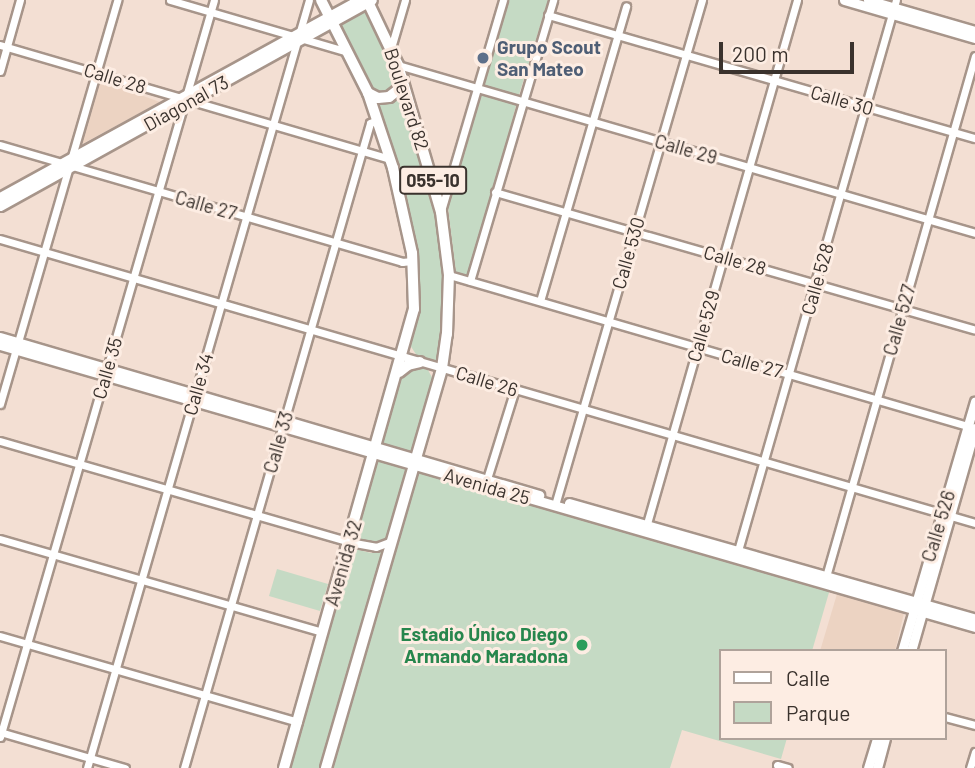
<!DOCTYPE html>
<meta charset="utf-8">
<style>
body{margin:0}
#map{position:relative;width:975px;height:768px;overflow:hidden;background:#f3dfd3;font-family:Barlow,sans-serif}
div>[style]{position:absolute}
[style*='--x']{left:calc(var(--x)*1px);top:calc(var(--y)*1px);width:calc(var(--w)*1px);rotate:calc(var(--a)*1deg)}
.built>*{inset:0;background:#ecd3c2}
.green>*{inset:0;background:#c5dac4}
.roads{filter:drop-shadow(2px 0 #a7958a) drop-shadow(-2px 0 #a7958a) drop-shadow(0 2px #a7958a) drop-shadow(0 -2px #a7958a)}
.minor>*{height:7px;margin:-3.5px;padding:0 3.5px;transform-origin:3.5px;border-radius:3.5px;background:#fff}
.major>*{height:9px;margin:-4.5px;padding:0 4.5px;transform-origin:4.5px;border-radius:4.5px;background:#fff}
.highway>*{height:10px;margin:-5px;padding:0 5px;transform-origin:5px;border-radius:5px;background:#fff}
.dots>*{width:19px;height:19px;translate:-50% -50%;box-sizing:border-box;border:4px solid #fdede3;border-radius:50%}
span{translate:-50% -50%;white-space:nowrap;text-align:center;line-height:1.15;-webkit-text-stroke:6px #fdede3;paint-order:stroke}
.shield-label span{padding:2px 5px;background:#fdede3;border:2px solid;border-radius:5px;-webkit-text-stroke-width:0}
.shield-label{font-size:18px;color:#3a322d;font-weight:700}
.service-label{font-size:19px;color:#4e5e75;font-weight:700}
.left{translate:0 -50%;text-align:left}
.street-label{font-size:19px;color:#3a322d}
.leisure-label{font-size:19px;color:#27864d;font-weight:700}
.right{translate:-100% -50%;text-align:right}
.legend{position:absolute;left:719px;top:649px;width:228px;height:91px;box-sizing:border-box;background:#fdede3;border:2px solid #afa29a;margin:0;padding:9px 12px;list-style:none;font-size:21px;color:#3a322d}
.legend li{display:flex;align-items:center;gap:14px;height:35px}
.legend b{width:35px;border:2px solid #afa29a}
.scale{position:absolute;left:719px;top:42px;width:135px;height:32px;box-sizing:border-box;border:4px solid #3a322d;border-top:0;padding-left:9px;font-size:21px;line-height:24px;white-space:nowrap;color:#3a322d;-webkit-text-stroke:5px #fdede3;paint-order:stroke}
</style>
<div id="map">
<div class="built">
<i style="clip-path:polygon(102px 81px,160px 102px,82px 144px,99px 83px)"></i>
<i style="clip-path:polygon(837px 594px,904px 613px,895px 651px,820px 651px)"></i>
</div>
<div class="green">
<i style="clip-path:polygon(504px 0,548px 0,519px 95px,471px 272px,467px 276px,456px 273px,448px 208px)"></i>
<i style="clip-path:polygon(368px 7px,398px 78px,395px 88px,385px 95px,369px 88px,338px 24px)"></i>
<i style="clip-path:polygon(403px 90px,423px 152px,443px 242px,446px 311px,441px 365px,419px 359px,410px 345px,416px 312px,415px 243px,374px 101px,387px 102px)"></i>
<i style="clip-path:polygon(418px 367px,428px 370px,434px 381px,414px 455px,381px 445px,400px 378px,404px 371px)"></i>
<i style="clip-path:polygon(377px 459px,410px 468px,387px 541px,378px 545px,363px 542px,357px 532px)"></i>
<i style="clip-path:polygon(421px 470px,830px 589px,812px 651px,721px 651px,721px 738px,787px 738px,781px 759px,682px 730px,670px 768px,332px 768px,417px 473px)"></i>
<i style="clip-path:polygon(351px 548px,371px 553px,385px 550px,324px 768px,288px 768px)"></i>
<i style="clip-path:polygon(277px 569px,328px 584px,320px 611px,269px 596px)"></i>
</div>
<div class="roads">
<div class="minor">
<i style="--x:170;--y:0;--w:185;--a:16.3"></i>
<i style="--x:548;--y:15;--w:444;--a:16.1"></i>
<i style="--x:0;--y:45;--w:406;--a:16.3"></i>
<i style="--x:391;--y:48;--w:50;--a:-73.7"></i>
<i style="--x:398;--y:65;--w:601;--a:16.23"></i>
<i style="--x:0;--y:71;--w:74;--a:-74.3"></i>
<i style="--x:0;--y:145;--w:419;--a:16.2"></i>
<i style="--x:402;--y:262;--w:10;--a:-6"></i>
<i style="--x:432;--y:175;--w:19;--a:9"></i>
<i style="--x:495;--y:192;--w:499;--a:16"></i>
<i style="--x:441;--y:211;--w:220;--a:-73.6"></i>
<i style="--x:0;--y:239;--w:1016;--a:16.24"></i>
<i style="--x:449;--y:275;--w:544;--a:16.23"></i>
<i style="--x:470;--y:281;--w:293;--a:-73.5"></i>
<i style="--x:540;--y:301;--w:307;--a:-73.7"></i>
<i style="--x:0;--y:404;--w:421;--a:-73.8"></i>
<i style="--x:0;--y:441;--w:363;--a:16.1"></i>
<i style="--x:349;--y:542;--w:27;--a:10"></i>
<i style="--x:376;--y:547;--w:17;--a:-21"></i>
<i style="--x:486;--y:482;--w:97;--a:-72.7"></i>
<i style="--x:555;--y:505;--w:526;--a:-73.77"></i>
<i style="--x:646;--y:527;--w:548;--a:-74.01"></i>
<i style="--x:0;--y:539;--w:336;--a:16.1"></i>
<i style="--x:737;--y:554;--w:576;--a:-73.99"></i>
<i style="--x:825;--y:580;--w:545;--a:-74.03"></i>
<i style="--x:0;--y:636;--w:310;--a:16.1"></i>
<i style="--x:945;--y:717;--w:31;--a:15"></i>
<i style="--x:0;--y:732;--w:130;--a:16.1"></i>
<i style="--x:0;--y:737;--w:767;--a:-73.81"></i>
<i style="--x:777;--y:765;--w:11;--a:15"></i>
<i style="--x:87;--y:768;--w:799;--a:-73.88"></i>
<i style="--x:184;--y:768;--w:671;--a:-73.91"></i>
<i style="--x:370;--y:123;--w:8;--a:-23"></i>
<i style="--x:970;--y:768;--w:17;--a:-73"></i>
</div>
<div class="major">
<i style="--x:844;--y:0;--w:136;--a:16.2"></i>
<i style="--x:868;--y:0;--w:111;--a:16.2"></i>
<i style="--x:0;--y:197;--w:409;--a:-28.8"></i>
<i style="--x:0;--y:206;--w:425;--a:-29"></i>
<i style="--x:0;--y:337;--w:562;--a:16.34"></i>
<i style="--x:0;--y:345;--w:1015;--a:16.13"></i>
<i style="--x:569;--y:503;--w:422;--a:15.9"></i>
<i style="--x:902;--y:651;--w:260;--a:-73.7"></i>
<i style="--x:911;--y:651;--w:232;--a:-74"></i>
<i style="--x:868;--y:768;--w:31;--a:-73"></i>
<i style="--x:877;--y:768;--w:31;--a:-75"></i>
</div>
<div class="highway">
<i style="--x:368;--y:93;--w:11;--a:27"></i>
<i style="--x:378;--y:98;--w:11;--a:-5"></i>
<i style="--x:389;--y:97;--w:11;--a:-38"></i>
<i style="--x:398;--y:90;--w:12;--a:-66"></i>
<i style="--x:399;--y:372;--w:11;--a:-38"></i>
<i style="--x:408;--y:365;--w:12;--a:-14"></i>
<i style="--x:284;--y:768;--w:477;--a:-74.2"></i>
<i style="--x:414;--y:309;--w:56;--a:-92"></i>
<i style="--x:412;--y:253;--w:87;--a:-102.6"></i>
<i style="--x:393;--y:168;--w:79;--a:-108.4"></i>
<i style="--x:368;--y:93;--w:104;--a:-116.8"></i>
<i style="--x:326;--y:768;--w:416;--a:-73.8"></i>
<i style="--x:442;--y:368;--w:34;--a:-82"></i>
<i style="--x:447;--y:334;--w:59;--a:-88.1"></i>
<i style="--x:449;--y:275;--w:64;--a:-97.2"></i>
<i style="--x:441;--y:212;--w:153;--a:-106.3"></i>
<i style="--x:398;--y:65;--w:72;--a:-115.5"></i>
</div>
</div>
<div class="dots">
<i style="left:483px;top:58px;background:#5c6f8a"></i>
<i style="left:582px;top:645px;background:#2e9e5b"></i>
</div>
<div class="shield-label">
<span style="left:433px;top:180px">055-10</span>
</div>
<div class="service-label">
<span class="left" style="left:497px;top:58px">Grupo Scout<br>San Mateo</span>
</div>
<div class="street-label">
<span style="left:115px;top:78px;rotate:17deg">Calle 28</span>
<span style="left:407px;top:99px;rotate:72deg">Boulevard 82</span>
<span style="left:842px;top:100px;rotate:16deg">Calle 30</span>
<span style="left:186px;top:103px;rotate:-29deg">Diagonal 73</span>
<span style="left:686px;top:149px;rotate:16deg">Calle 29</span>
<span style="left:206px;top:205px;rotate:16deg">Calle 27</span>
<span style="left:628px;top:253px;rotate:-74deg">Calle 530</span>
<span style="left:735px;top:260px;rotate:16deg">Calle 28</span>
<span style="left:817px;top:279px;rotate:-74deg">Calle 528</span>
<span style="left:899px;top:320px;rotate:-74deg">Calle 527</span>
<span style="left:703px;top:326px;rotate:-74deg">Calle 529</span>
<span style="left:752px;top:363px;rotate:16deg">Calle 27</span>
<span style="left:107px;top:368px;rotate:-74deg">Calle 35</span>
<span style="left:487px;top:381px;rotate:17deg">Calle 26</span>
<span style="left:198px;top:384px;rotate:-74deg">Calle 34</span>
<span style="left:278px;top:442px;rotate:-74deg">Calle 33</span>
<span style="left:487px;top:486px;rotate:16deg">Avenida 25</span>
<span style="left:938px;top:526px;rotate:-73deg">Calle 526</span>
<span style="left:343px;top:563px;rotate:-74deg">Avenida 32</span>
</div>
<div class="leisure-label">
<span class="right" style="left:568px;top:645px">Estadio Único Diego<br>Armando Maradona</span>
</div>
<ul class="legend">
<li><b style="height:9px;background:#fff"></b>Calle</li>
<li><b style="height:19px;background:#c5dac4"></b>Parque</li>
</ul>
<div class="scale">200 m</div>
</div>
